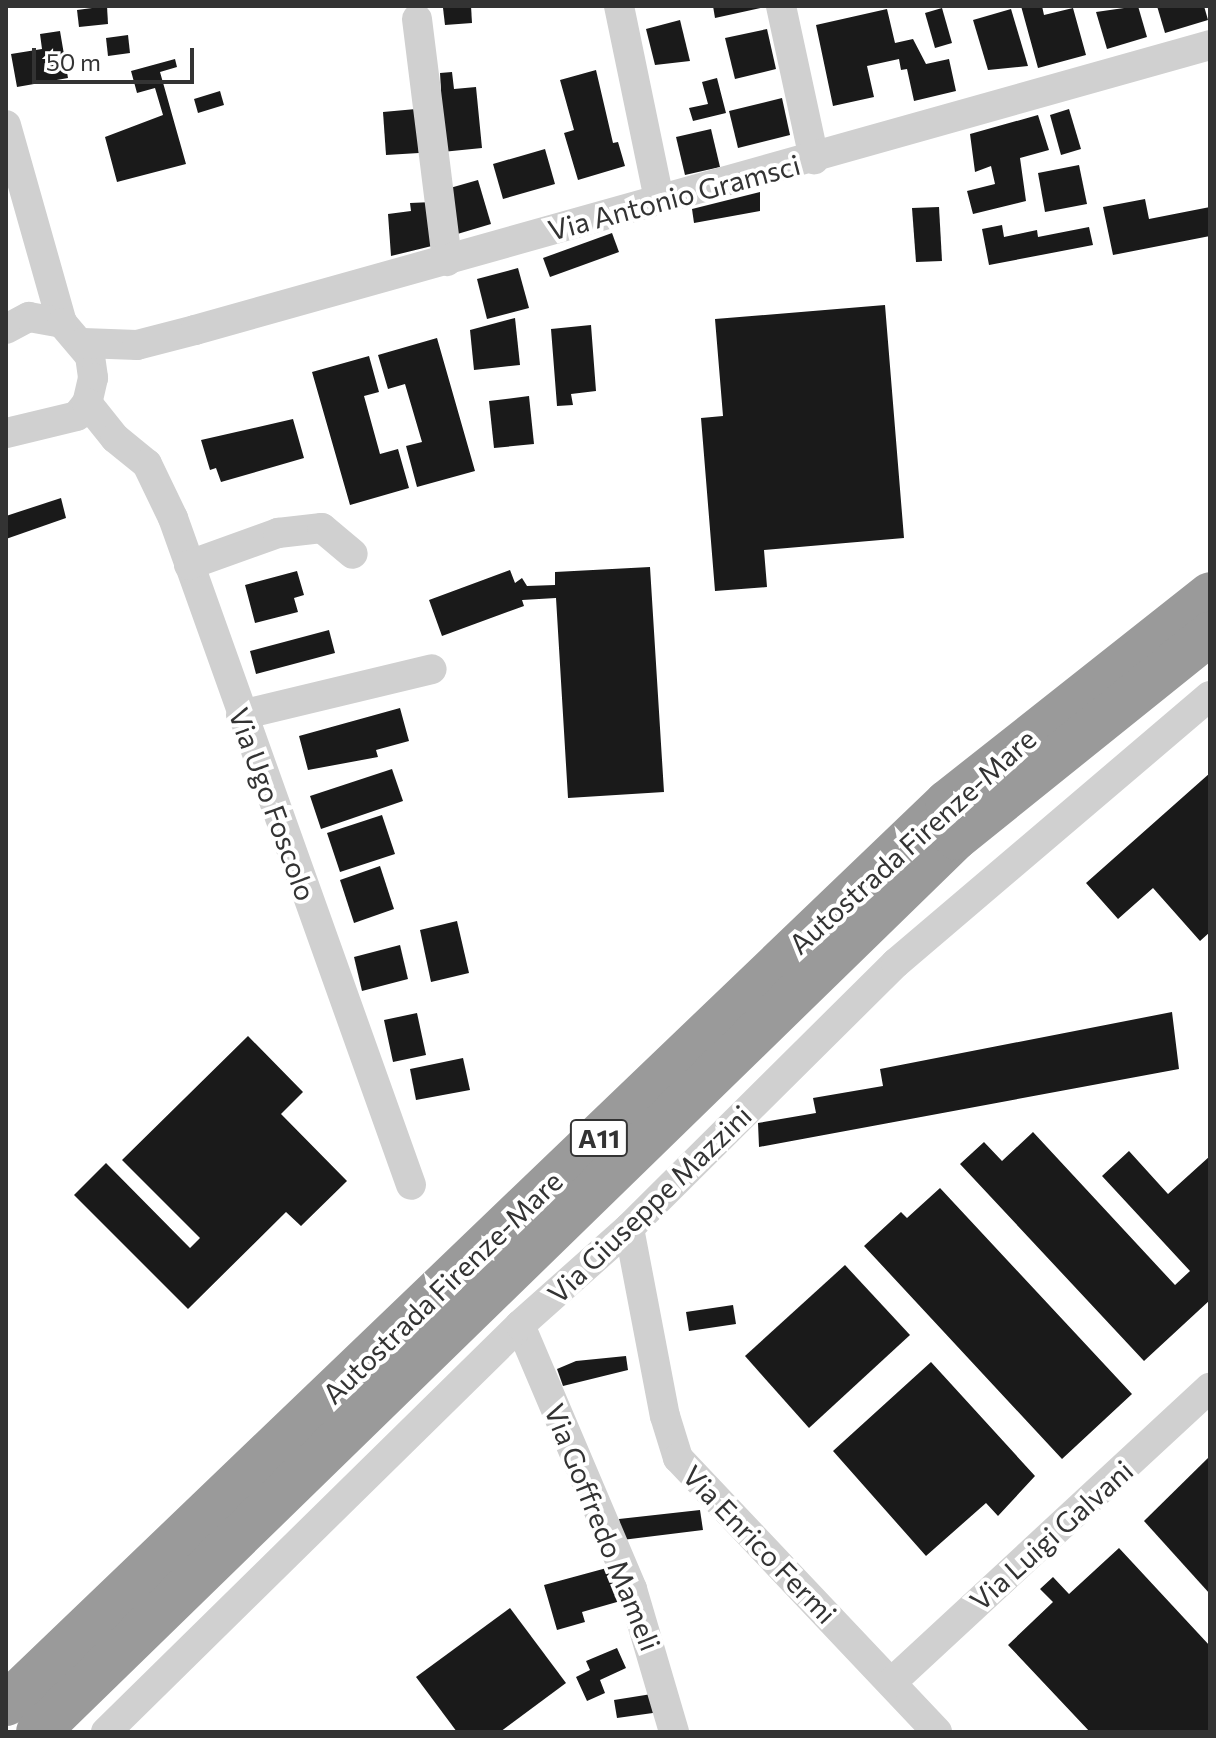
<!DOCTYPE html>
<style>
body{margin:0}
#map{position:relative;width:1216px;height:1738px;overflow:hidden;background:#fff;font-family:Commissioner,sans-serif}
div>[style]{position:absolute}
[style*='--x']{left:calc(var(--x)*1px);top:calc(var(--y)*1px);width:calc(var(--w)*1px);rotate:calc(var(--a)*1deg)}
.building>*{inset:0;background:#1a1a1a}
.minor>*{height:30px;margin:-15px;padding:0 15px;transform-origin:15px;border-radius:15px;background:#d0d0d0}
.highway>*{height:44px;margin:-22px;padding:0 22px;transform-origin:22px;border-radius:22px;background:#9a9a9a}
span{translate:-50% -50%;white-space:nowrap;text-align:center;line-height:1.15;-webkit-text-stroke:8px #fff;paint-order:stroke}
.shield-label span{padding:2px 6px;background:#fff;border:2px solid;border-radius:6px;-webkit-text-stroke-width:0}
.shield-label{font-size:26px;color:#333;font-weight:700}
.street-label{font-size:28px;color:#333}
.frame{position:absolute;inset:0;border:8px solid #333;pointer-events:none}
.scale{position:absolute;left:32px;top:48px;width:162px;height:36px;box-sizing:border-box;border:4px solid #333;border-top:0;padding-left:10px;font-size:24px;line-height:28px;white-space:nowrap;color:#333;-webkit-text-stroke:6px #fff;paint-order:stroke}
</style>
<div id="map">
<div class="building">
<i style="clip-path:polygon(107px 6px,108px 24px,79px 27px,77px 10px)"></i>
<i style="clip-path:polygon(471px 6px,472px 23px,445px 25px,443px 8px)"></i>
<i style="clip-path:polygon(713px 6px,765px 6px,765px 7px,715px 18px)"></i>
<i style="clip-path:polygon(1021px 6px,1042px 6px,1044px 15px,1073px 8px,1086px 55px,1038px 68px)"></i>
<i style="clip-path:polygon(1138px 6px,1147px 37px,1107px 49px,1096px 12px)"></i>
<i style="clip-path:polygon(1157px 6px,1204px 6px,1208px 20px,1165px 33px)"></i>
<i style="clip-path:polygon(942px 8px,952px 43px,935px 48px,925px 13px)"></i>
<i style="clip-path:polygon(887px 9px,895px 43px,913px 39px,926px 64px,949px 59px,956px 91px,914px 101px,907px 69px,901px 70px,899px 59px,867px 66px,874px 97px,833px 106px,816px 25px)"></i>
<i style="clip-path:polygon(1011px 9px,1028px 66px,988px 70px,973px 20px)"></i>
<i style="clip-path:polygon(680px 20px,690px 61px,655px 65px,646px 29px)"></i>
<i style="clip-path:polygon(767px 29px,776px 69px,735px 79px,725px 38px)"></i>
<i style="clip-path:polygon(60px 31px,68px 78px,17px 87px,11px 54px,42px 49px,40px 34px)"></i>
<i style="clip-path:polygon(128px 35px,130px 53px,108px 56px,106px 38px)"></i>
<i style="clip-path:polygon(175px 59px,177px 67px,160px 72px,186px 164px,117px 182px,105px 137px,163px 115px,155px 88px,137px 93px,131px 71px)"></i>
<i style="clip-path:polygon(596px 70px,613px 143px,618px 142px,625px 166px,578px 180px,564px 133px,574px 130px,560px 80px)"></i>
<i style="clip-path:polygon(452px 72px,454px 89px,476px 87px,482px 148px,442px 152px,436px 91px,441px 90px,440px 73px)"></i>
<i style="clip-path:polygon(717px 78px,726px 113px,693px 121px,689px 108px,708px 104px,702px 82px)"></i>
<i style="clip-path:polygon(220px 91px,224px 105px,198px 113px,194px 99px)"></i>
<i style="clip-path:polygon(782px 98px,790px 135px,738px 148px,729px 111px)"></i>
<i style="clip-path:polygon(416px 109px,419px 153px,386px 155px,383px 112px)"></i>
<i style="clip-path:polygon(1069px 109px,1081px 149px,1061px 155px,1050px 115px)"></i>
<i style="clip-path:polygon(1038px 115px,1049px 150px,1020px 158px,1026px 201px,973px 214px,967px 191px,995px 184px,991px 166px,975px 172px,970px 134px)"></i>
<i style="clip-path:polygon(711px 129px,720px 167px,685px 175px,676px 137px)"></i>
<i style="clip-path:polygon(545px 149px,555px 184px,503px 199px,493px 164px)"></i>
<i style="clip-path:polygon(1079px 165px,1087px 204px,1045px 212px,1038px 173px)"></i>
<i style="clip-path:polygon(478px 180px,491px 224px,454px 235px,450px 188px)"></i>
<i style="clip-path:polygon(760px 192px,760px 211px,694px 223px,692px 209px)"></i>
<i style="clip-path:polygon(1145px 199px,1149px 219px,1210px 207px,1210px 236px,1113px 255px,1103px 207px)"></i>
<i style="clip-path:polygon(433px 202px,436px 245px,391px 256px,388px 214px,411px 211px,410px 203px)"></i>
<i style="clip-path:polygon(939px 207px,942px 261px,916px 262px,912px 208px)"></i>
<i style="clip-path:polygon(1002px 225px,1004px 237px,1037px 230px,1038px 237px,1089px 227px,1093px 245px,989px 265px,982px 229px)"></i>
<i style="clip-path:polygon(612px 233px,619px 252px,550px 277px,543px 258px)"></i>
<i style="clip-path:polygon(518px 268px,529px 308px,487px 319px,477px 279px)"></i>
<i style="clip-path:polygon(885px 305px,904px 538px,764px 550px,767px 587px,715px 591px,701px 418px,723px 416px,715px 319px)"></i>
<i style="clip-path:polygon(515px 318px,520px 365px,474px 370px,470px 330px)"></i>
<i style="clip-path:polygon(591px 325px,596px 391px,571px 394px,573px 405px,557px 406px,551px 329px)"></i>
<i style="clip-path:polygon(437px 338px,475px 471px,417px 487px,406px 446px,422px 442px,405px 384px,388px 389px,378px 355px)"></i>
<i style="clip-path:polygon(369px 356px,379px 392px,364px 396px,380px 454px,398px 449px,409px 488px,350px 505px,312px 372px)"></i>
<i style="clip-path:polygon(529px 396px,534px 444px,494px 448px,489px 401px)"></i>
<i style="clip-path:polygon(293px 419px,304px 458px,221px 482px,216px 468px,210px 470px,201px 440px)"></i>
<i style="clip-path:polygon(61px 498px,66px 518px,6px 539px,6px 516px)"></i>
<i style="clip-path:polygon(650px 567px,664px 792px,568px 798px,556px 598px,522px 600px,524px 606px,442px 636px,429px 600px,510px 570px,515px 583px,522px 578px,527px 586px,555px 585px,555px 572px)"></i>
<i style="clip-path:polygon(297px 571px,304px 595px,294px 598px,298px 612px,255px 623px,245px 585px)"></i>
<i style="clip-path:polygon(329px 630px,335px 653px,256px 674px,250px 651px)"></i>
<i style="clip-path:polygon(400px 708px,409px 741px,376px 750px,378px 757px,308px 770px,299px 736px)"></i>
<i style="clip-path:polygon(392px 769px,403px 801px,321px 829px,310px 796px)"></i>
<i style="clip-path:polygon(1210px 773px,1210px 932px,1200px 941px,1153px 888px,1118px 919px,1086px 883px)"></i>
<i style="clip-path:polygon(382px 815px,395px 854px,340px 872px,327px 833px)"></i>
<i style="clip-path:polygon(380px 866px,394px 909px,354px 923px,340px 880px)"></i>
<i style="clip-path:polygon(457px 921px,469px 973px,431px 982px,420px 930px)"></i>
<i style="clip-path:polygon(400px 945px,408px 979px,362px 991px,354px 957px)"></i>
<i style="clip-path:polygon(1172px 1012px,1179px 1069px,759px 1147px,758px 1123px,816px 1113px,813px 1098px,883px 1086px,880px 1069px)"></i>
<i style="clip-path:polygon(417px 1013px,426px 1055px,393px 1062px,384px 1020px)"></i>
<i style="clip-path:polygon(248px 1036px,303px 1092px,281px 1114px,347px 1181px,301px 1226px,286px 1212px,188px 1309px,74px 1195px,106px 1163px,190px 1248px,200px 1238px,122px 1160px)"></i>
<i style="clip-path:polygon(463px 1058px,470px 1090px,416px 1100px,410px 1069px)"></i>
<i style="clip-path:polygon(1033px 1132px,1175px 1285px,1190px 1271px,1102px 1176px,1129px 1151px,1168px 1194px,1210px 1156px,1210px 1300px,1144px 1361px,960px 1164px,984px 1142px,1002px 1161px)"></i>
<i style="clip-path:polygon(940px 1188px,1132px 1394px,1062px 1459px,864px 1246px,901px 1212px,907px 1218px)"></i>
<i style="clip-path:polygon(845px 1265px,910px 1335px,809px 1428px,745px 1356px)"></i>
<i style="clip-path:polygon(733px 1305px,736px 1324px,689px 1331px,686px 1312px)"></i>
<i style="clip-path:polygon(626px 1356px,628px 1370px,563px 1386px,557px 1369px,576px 1361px)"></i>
<i style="clip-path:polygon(931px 1362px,1035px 1476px,998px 1516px,986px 1503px,926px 1556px,833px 1451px)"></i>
<i style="clip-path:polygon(1210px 1456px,1210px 1594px,1144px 1521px)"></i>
<i style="clip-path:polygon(700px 1510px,703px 1530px,622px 1540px,619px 1519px)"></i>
<i style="clip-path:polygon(1119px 1548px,1210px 1646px,1210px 1732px,1090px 1732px,1008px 1645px,1053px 1602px,1040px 1589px,1053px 1577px,1069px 1594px)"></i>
<i style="clip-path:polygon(614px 1566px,624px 1600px,582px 1612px,585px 1622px,557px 1630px,544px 1585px)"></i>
<i style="clip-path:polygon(510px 1608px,566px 1683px,500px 1732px,457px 1732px,416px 1677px)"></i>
<i style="clip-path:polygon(617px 1648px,626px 1668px,600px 1680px,605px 1693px,587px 1701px,576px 1677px,590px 1670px,586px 1661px)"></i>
<i style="clip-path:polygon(658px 1693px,660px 1712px,617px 1718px,614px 1700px)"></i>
</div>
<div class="minor">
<i style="--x:619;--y:6;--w:198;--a:78.3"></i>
<i style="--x:781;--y:6;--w:157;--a:77.8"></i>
<i style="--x:417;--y:19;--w:244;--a:82.9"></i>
<i style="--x:6;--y:125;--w:206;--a:74.2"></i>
<i style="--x:6;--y:329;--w:26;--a:-28"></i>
<i style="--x:29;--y:317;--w:34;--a:10"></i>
<i style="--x:62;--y:323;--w:43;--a:49.7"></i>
<i style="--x:90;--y:356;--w:22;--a:82"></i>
<i style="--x:93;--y:378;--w:26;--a:103"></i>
<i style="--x:87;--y:403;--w:16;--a:128"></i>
<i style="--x:77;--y:416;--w:73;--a:166.5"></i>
<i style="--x:83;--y:343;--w:54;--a:2.1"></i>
<i style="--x:137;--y:345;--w:60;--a:-14.5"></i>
<i style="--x:195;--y:330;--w:1054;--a:-15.68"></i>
<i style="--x:87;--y:403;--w:45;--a:51.3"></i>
<i style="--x:115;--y:438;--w:41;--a:39.1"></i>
<i style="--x:147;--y:464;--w:60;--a:64.3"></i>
<i style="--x:173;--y:518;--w:708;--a:70.36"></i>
<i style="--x:189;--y:565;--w:95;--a:-19.8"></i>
<i style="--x:278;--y:533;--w:44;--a:-6.5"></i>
<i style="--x:322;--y:528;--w:40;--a:40"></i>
<i style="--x:241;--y:715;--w:196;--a:-13.5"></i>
<i style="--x:629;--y:1228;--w:191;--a:79.2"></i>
<i style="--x:665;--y:1416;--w:44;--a:72.8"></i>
<i style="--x:678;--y:1458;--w:377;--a:46.6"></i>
<i style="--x:520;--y:1325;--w:287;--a:67"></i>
<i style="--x:632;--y:1589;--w:149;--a:73.6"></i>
<i style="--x:892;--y:1682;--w:433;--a:-42.8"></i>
<i style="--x:106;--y:1732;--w:581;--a:-44.51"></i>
<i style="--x:520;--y:1325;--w:146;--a:-41.7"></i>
<i style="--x:629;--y:1228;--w:376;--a:-44.8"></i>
<i style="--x:896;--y:963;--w:412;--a:-40.4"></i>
</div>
<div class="highway">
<i style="--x:6;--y:1704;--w:1303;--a:-43.79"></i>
<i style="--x:947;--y:802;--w:335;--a:-38.3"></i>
<i style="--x:38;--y:1732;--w:1281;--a:-44.24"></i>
<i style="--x:956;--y:838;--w:326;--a:-38.8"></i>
</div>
<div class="shield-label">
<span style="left:599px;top:1138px">A11</span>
</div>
<div class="street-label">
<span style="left:674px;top:197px;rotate:-15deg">Via Antonio Gramsci</span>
<span style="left:273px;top:804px;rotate:70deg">Via Ugo Foscolo</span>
<span style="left:912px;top:841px;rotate:-42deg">Autostrada Firenze-Mare</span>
<span style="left:649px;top:1204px;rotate:-44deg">Via Giuseppe Mazzini</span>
<span style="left:442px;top:1287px;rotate:-44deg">Autostrada Firenze-Mare</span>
<span style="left:603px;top:1527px;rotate:68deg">Via Goffredo Mameli</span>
<span style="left:1051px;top:1535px;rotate:-42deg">Via Luigi Galvani</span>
<span style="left:760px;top:1544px;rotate:46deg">Via Enrico Fermi</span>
</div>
<div class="frame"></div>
<div class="scale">50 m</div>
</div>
